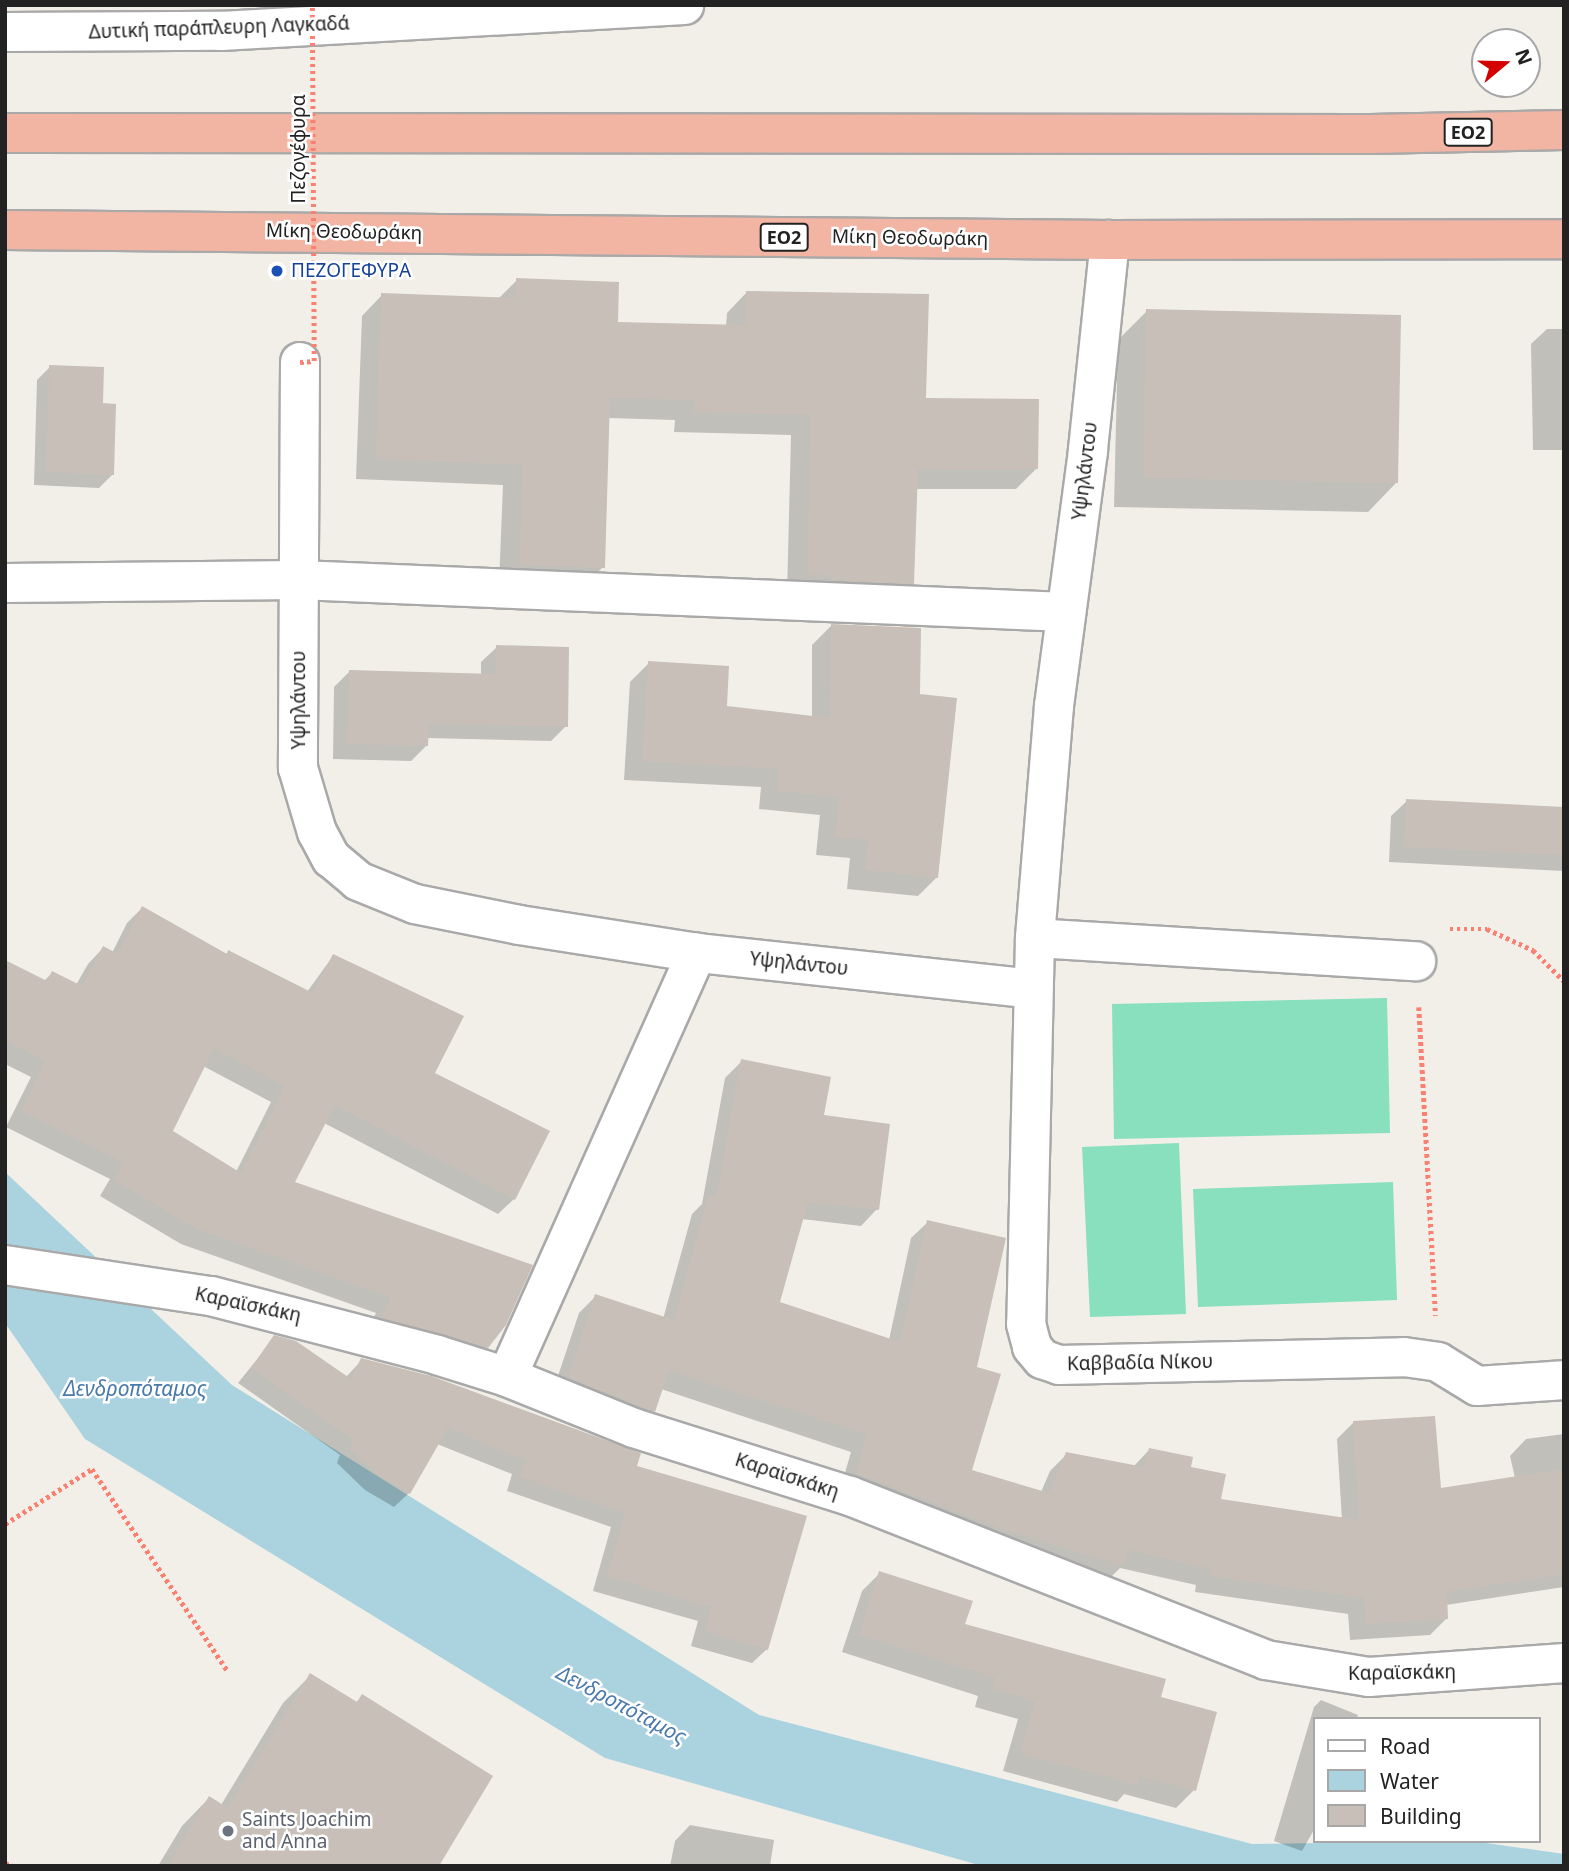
<!DOCTYPE html>
<meta charset="utf-8">
<style>
body{margin:0}
#map{position:relative;width:1569px;height:1871px;overflow:hidden;background:#f2efe9;font-family:"Noto Sans",sans-serif}
div>[style]{position:absolute}
[style*='--x']{left:calc(var(--x)*1px);top:calc(var(--y)*1px);width:calc(var(--w)*1px);rotate:calc(var(--a)*1deg)}
.pitch>*{inset:0;background:#88e0be}
.water>*{inset:0;background:#aad3df}
.shadow>*{inset:0;background:#0003}
.building>*{inset:0;background:#c7bfb8}
.path>*{height:4.5px;margin-top:-2.25px;transform-origin:0;background:repeating-linear-gradient(90deg,#fa8072 0 3.5px,transparent 0 7px)}
.roads{filter:drop-shadow(2px 0 #a9a9a9) drop-shadow(-2px 0 #a9a9a9) drop-shadow(0 2px #a9a9a9) drop-shadow(0 -2px #a9a9a9)}
.minor>*{height:38px;margin:-19px;padding:0 19px;transform-origin:19px;border-radius:19px;background:#fff}
.tertiary>*{height:38px;margin:-19px;padding:0 19px;transform-origin:19px;border-radius:19px;background:#fff}
.trunk>*{height:38px;margin:-19px;padding:0 19px;transform-origin:19px;border-radius:19px;background:#f2b4a3}
.path-bridge>*{height:4.5px;margin-top:-2.25px;transform-origin:0;background:repeating-linear-gradient(90deg,#fa8072 0 3.5px,transparent 0 7px)}
.dots>*{width:19px;height:19px;translate:-50% -50%;box-sizing:border-box;border:4px solid #fff;border-radius:50%}
span{translate:-50% -50%;white-space:nowrap;text-align:center;line-height:1.15;-webkit-text-stroke:5px #fff;paint-order:stroke}
.shield-label span{padding:2px 5px;background:#fff;border:2px solid;border-radius:5px;-webkit-text-stroke-width:0}
.shield-label{font-size:18px;color:#222;font-weight:700}
.street-label{font-size:19px;color:#222}
.transit-label{font-size:19px;color:#164399}
.left{translate:0 -50%;text-align:left}
.worship-label{font-size:19px;color:#5b616d}
.water-label{font-size:21px;color:#4a7aab;font-style:italic}
.frame{position:absolute;inset:0;border:7px solid #222;pointer-events:none}
.legend{position:absolute;left:1313px;top:1717px;width:228px;height:126px;box-sizing:border-box;background:#fff;border:2px solid #a7a7a7;margin:0;padding:9px 12px;list-style:none;font-size:21px;color:#222}
.legend li{display:flex;align-items:center;gap:14px;height:35px}
.legend b{width:35px;border:2px solid #a7a7a7}
.north{position:absolute;left:1471px;top:28px;width:70px;height:70px;box-sizing:border-box;background:#fff;border:2px solid #a7a7a7;border-radius:50%;rotate:71deg;font-size:19px;font-weight:700;line-height:28px;text-align:center;color:#222}
.north::after{content:'';display:block;margin:auto;width:24px;height:32px;background:#d40000;clip-path:polygon(50% 0,100% 100%,50% 72%,0 100%)}
</style>
<div id="map">
<div class="pitch">
<i style="clip-path:polygon(1387px 998px,1390px 1133px,1114px 1139px,1112px 1004px)"></i>
<i style="clip-path:polygon(1179px 1143px,1186px 1314px,1090px 1317px,1082px 1147px)"></i>
<i style="clip-path:polygon(1393px 1182px,1397px 1300px,1198px 1307px,1193px 1189px)"></i>
</div>
<div class="water">
<i style="clip-path:polygon(5px 1172px,232px 1385px,759px 1715px,1252px 1844px,1472px 1841px,1564px 1854px,1564px 1866px,982px 1866px,605px 1758px,85px 1439px,5px 1323px)"></i>
</div>
<div class="shadow">
<i style="clip-path:polygon(517px 280px,616px 324px,726px 326px,727px 313px,747px 292px,1037px 468px,1016px 489px,915px 489px,912px 583px,892px 604px,787px 595px,791px 435px,674px 432px,675px 420px,608px 418px,603px 567px,582px 587px,499px 584px,503px 485px,356px 479px,362px 316px,382px 295px,498px 299px)"></i>
<i style="clip-path:polygon(1147px 311px,1396px 483px,1368px 512px,1114px 507px,1118px 340px)"></i>
<i style="clip-path:polygon(1547px 329px,1564px 329px,1564px 450px,1533px 450px,1531px 344px)"></i>
<i style="clip-path:polygon(50px 367px,113px 474px,99px 488px,34px 485px,37px 380px)"></i>
<i style="clip-path:polygon(831px 626px,919px 695px,937px 877px,918px 896px,847px 889px,850px 858px,816px 855px,820px 815px,759px 809px,761px 787px,624px 780px,630px 682px,649px 663px,725px 708px,812px 717px,812px 645px)"></i>
<i style="clip-path:polygon(497px 647px,566px 726px,551px 741px,427px 738px,426px 746px,411px 761px,333px 759px,334px 687px,349px 672px,481px 675px,481px 662px)"></i>
<i style="clip-path:polygon(1407px 801px,1564px 809px,1564px 871px,1389px 862px,1391px 816px)"></i>
<i style="clip-path:polygon(evenodd,142px 908px,225px 955px,228px 952px,307px 992px,333px 956px,433px 1074px,514px 1199px,498px 1214px,324px 1123px,293px 1183px,487px 1347px,471px 1363px,366px 1333px,376px 1313px,181px 1244px,100px 1196px,110px 1179px,6px 1127px,31px 1077px,5px 1064px,5px 962px,44px 981px,52px 973px,76px 985px,88px 964px,103px 948px,112px 953px,127px 923px,142px 908px,203px 1066px,271px 1102px,236px 1172px,170px 1132px,203px 1066px)"></i>
<i style="clip-path:polygon(742px 1061px,822px 1116px,877px 1209px,861px 1226px,802px 1219px,778px 1303px,889px 1340px,911px 1238px,928px 1222px,975px 1368px,970px 1471px,1041px 1492px,1050px 1471px,1067px 1454px,1133px 1467px,1150px 1449px,1189px 1468px,1218px 1501px,1342px 1520px,1337px 1439px,1354px 1422px,1439px 1490px,1515px 1478px,1510px 1456px,1526px 1439px,1564px 1434px,1564px 1587px,1446px 1605px,1447px 1618px,1430px 1635px,1350px 1640px,1348px 1614px,1195px 1592px,1196px 1585px,1120px 1568px,1106px 1582px,840px 1490px,851px 1452px,661px 1389px,653px 1411px,637px 1427px,552px 1394px,579px 1313px,596px 1296px,663px 1319px,692px 1214px,702px 1204px,725px 1078px)"></i>
<i style="clip-path:polygon(275px 1337px,346px 1377px,362px 1360px,634px 1467px,767px 1649px,752px 1663px,691px 1646px,698px 1621px,593px 1591px,611px 1527px,507px 1491px,512px 1474px,437px 1444px,409px 1493px,394px 1507px,365px 1490px,337px 1463px,340px 1455px,238px 1383px)"></i>
<i style="clip-path:polygon(880px 1573px,963px 1625px,1158px 1698px,1194px 1790px,1176px 1808px,1124px 1794px,1117px 1802px,1003px 1771px,1018px 1719px,975px 1707px,978px 1696px,842px 1652px,862px 1591px)"></i>
<i style="clip-path:polygon(311px 1675px,355px 1703px,363px 1696px,437px 1866px,158px 1866px,182px 1826px,209px 1798px,221px 1805px,283px 1703px)"></i>
<i style="clip-path:polygon(1321px 1700px,1358px 1715px,1357px 1719px,1315px 1719px,1315px 1828px,1302px 1851px,1274px 1841px,1314px 1707px)"></i>
<i style="clip-path:polygon(690px 1825px,774px 1840px,770px 1866px,670px 1866px,675px 1841px)"></i>
</div>
<div class="building">
<i style="clip-path:polygon(516px 278px,619px 282px,618px 322px,745px 325px,746px 291px,929px 294px,926px 398px,1039px 399px,1038px 469px,918px 469px,914px 584px,831px 580px,831px 575px,807px 575px,811px 415px,694px 412px,695px 400px,610px 398px,605px 568px,519px 565px,523px 465px,376px 459px,381px 293px,516px 298px)"></i>
<i style="clip-path:polygon(1146px 309px,1401px 315px,1398px 483px,1143px 478px)"></i>
<i style="clip-path:polygon(49px 365px,104px 367px,103px 403px,116px 404px,114px 475px,46px 472px)"></i>
<i style="clip-path:polygon(831px 624px,921px 628px,920px 694px,957px 698px,938px 878px,865px 870px,868px 840px,835px 837px,839px 797px,777px 791px,779px 769px,642px 761px,648px 661px,729px 666px,727px 706px,830px 718px)"></i>
<i style="clip-path:polygon(496px 645px,569px 647px,568px 727px,429px 723px,428px 746px,347px 744px,349px 670px,495px 674px)"></i>
<i style="clip-path:polygon(1406px 799px,1564px 807px,1564px 855px,1404px 847px)"></i>
<i style="clip-path:polygon(evenodd,142px 906px,227px 954px,228px 950px,313px 993px,333px 954px,464px 1016px,435px 1073px,550px 1131px,515px 1200px,335px 1105px,295px 1182px,533px 1265px,506px 1325px,488px 1348px,381px 1318px,390px 1297px,197px 1229px,114px 1180px,124px 1163px,21px 1111px,45px 1061px,5px 1040px,5px 960px,47px 981px,52px 971px,82px 986px,103px 946px,118px 954px,142px 906px,214px 1048px,285px 1086px,241px 1173px,173px 1131px,214px 1048px)"></i>
<i style="clip-path:polygon(741px 1059px,831px 1077px,824px 1115px,890px 1124px,879px 1210px,808px 1202px,780px 1302px,900px 1342px,927px 1220px,1006px 1238px,977px 1367px,1001px 1374px,972px 1470px,1049px 1493px,1066px 1452px,1144px 1467px,1149px 1448px,1193px 1457px,1191px 1467px,1226px 1474px,1221px 1499px,1359px 1520px,1353px 1421px,1435px 1416px,1441px 1488px,1564px 1469px,1564px 1574px,1447px 1592px,1448px 1619px,1366px 1624px,1364px 1598px,1211px 1576px,1212px 1569px,1128px 1550px,1124px 1566px,1001px 1529px,856px 1473px,867px 1435px,669px 1370px,655px 1412px,568px 1378px,595px 1294px,674px 1320px,708px 1196px,716px 1198px)"></i>
<i style="clip-path:polygon(274px 1335px,296px 1341px,351px 1379px,361px 1358px,431px 1376px,641px 1453px,637px 1466px,807px 1516px,768px 1650px,705px 1631px,711px 1607px,607px 1576px,625px 1513px,520px 1477px,526px 1460px,448px 1428px,410px 1494px,379px 1476px,350px 1448px,353px 1440px,251px 1368px)"></i>
<i style="clip-path:polygon(879px 1571px,973px 1601px,965px 1624px,1166px 1679px,1161px 1697px,1217px 1712px,1196px 1791px,1139px 1776px,1137px 1785px,1020px 1753px,1035px 1701px,992px 1689px,995px 1678px,859px 1634px)"></i>
<i style="clip-path:polygon(310px 1673px,357px 1702px,362px 1694px,493px 1776px,439px 1866px,168px 1866px,209px 1796px,228px 1808px)"></i>
</div>
<div class="path">
<i style="--x:1450;--y:929;--w:37;--a:0"></i>
<i style="--x:1487;--y:929;--w:51;--a:24.5"></i>
<i style="--x:1533;--y:950;--w:44;--a:45"></i>
<i style="--x:1419;--y:1007;--w:309;--a:86.9"></i>
<i style="--x:5;--y:1524;--w:103;--a:-32.3"></i>
<i style="--x:92;--y:1469;--w:242;--a:56.1"></i>
<i style="--x:5;--y:1863;--w:9;--a:21"></i>
</div>
<div class="roads">
<div class="minor">
<i style="--x:1110;--y:240;--w:212;--a:96"></i>
<i style="--x:1088;--y:451;--w:257;--a:97.6"></i>
<i style="--x:1054;--y:706;--w:233;--a:94.7"></i>
<i style="--x:1035;--y:938;--w:386;--a:91.3"></i>
<i style="--x:1026;--y:1324;--w:24;--a:75"></i>
<i style="--x:1032;--y:1347;--w:16;--a:50"></i>
<i style="--x:1042;--y:1359;--w:18;--a:19"></i>
<i style="--x:1059;--y:1365;--w:345;--a:-1.3"></i>
<i style="--x:1404;--y:1357;--w:34;--a:8"></i>
<i style="--x:1438;--y:1362;--w:46;--a:31.6"></i>
<i style="--x:1477;--y:1386;--w:87;--a:-3.9"></i>
<i style="--x:300;--y:362;--w:406;--a:90.3"></i>
<i style="--x:298;--y:768;--w:67;--a:73.5"></i>
<i style="--x:317;--y:832;--w:30;--a:62"></i>
<i style="--x:331;--y:858;--w:35;--a:40"></i>
<i style="--x:358;--y:881;--w:61;--a:22"></i>
<i style="--x:415;--y:904;--w:106;--a:11.4"></i>
<i style="--x:519;--y:925;--w:180;--a:8.9"></i>
<i style="--x:697;--y:953;--w:338;--a:6.1"></i>
<i style="--x:5;--y:583;--w:294;--a:-0.6"></i>
<i style="--x:299;--y:580;--w:768;--a:2.39"></i>
<i style="--x:1035;--y:938;--w:382;--a:3.5"></i>
<i style="--x:5;--y:1265;--w:208;--a:8.6"></i>
<i style="--x:211;--y:1296;--w:234;--a:14.6"></i>
<i style="--x:437;--y:1355;--w:73;--a:17.4"></i>
<i style="--x:507;--y:1377;--w:137;--a:21.9"></i>
<i style="--x:634;--y:1428;--w:226;--a:17.5"></i>
<i style="--x:850;--y:1496;--w:447;--a:21.5"></i>
<i style="--x:1266;--y:1660;--w:104;--a:9.4"></i>
<i style="--x:1369;--y:1677;--w:196;--a:-4.1"></i>
<i style="--x:507;--y:1377;--w:465;--a:-65.9"></i>
</div>
<div class="tertiary">
<i style="--x:5;--y:32;--w:216;--a:-0.3"></i>
<i style="--x:221;--y:31;--w:464;--a:-3.2"></i>
</div>
<div class="trunk">
<i style="--x:5;--y:133;--w:1366;--a:0.04"></i>
<i style="--x:1371;--y:134;--w:193;--a:-1.2"></i>
<i style="--x:5;--y:230;--w:1105;--a:0.52"></i>
<i style="--x:1110;--y:240;--w:454;--a:-0.1"></i>
</div>
</div>
<div class="path-bridge">
<i style="--x:300;--y:362;--w:14;--a:-4"></i>
<i style="--x:314;--y:361;--w:356;--a:-90.3"></i>
</div>
<div class="dots">
<i style="left:277px;top:271px;background:#1a4fb4"></i>
<i style="left:228px;top:1831px;background:#6b7280"></i>
</div>
<div class="shield-label">
<span style="left:1468px;top:132px">ΕΟ2</span>
<span style="left:784px;top:237px">ΕΟ2</span>
</div>
<div class="street-label">
<span style="left:219px;top:28px;rotate:-2deg">Δυτική παράπλευρη Λαγκαδά</span>
<span style="left:299px;top:149px;rotate:-90deg">Πεζογέφυρα</span>
<span style="left:344px;top:232px;rotate:1deg">Μίκη Θεοδωράκη</span>
<span style="left:910px;top:238px;rotate:1deg">Μίκη Θεοδωράκη</span>
<span style="left:1085px;top:471px;rotate:-83deg">Υψηλάντου</span>
<span style="left:299px;top:700px;rotate:-90deg">Υψηλάντου</span>
<span style="left:799px;top:964px;rotate:6deg">Υψηλάντου</span>
<span style="left:248px;top:1305px;rotate:12deg">Καραϊσκάκη</span>
<span style="left:1140px;top:1363px;rotate:-1deg">Καββαδία Νίκου</span>
<span style="left:787px;top:1476px;rotate:18deg">Καραϊσκάκη</span>
<span style="left:1402px;top:1673px;rotate:-1deg">Καραϊσκάκη</span>
</div>
<div class="transit-label">
<span class="left" style="left:291px;top:271px">ΠΕΖΟΓΕΦΥΡΑ</span>
</div>
<div class="worship-label">
<span class="left" style="left:242px;top:1831px">Saints Joachim<br>and Anna</span>
</div>
<div class="water-label">
<span style="left:135px;top:1388px">Δενδροπόταμος</span>
<span style="left:622px;top:1704px;rotate:28deg">Δενδροπόταμος</span>
</div>
<div class="frame"></div>
<ul class="legend">
<li><b style="height:9px;background:#fff"></b>Road</li>
<li><b style="height:19px;background:#aad3df"></b>Water</li>
<li><b style="height:19px;background:#c7bfb8"></b>Building</li>
</ul>
<div class="north">N</div>
</div>
